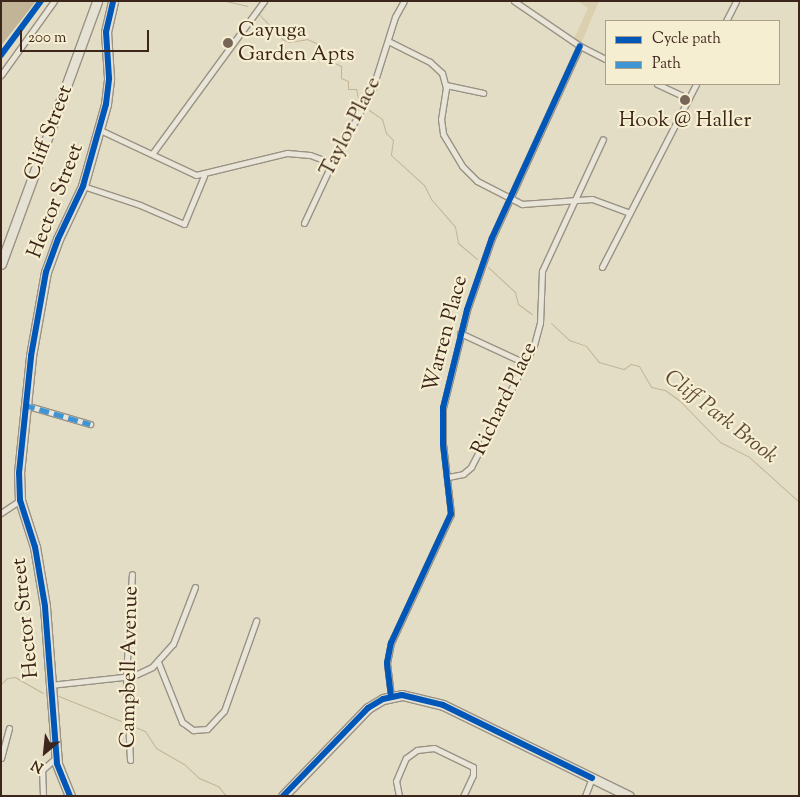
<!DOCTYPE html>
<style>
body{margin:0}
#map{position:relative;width:800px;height:797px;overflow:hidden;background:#e4ddc5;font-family:"Sorts Mill Goudy",serif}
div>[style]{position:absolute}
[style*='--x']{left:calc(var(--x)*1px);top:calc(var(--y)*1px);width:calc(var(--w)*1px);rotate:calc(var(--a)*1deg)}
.green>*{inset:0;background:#dacfaf}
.water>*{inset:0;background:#c2b597}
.stream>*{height:1px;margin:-0.5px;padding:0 0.5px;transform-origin:0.5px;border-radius:0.5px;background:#c2b597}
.roads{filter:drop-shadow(1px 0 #999284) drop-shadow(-1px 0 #999284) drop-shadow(0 1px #999284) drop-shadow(0 -1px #999284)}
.street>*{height:5px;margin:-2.5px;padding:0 2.5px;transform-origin:2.5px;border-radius:2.5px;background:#e9e6d9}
.primary>*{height:9px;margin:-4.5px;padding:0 4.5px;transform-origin:4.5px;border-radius:4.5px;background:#e5e1d3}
.quiet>*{height:5px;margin-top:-2.5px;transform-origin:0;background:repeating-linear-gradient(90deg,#3f95d4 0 10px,transparent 0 15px)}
.cycleway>*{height:6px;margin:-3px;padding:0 3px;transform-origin:3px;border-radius:3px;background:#0057b8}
.dots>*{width:14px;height:14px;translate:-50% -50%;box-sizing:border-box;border:2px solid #f6eed1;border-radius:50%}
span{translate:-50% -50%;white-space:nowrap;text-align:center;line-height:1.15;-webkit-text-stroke:4.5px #f6eed1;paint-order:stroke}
.poi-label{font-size:21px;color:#3c251b}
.left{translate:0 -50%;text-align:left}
.street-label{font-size:21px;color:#3c251b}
.water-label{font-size:22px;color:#604b3a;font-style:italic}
.frame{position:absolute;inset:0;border:2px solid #3c251b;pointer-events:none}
.legend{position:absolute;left:605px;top:20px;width:175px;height:65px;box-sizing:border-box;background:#f6eed1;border:1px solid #ac9e88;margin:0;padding:6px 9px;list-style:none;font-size:15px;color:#3c251b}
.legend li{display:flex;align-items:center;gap:10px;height:25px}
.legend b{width:25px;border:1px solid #ac9e88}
.north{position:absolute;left:20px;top:727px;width:50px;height:50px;-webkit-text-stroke:4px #f6eed1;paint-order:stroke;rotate:208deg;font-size:14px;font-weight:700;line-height:20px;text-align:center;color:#3c251b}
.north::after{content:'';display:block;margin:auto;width:18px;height:22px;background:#3c251b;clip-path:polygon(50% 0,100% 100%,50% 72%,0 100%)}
.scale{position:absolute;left:20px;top:30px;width:129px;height:22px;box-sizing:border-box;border:2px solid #3c251b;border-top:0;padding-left:6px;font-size:15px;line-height:18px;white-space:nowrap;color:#3c251b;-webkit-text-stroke:4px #f6eed1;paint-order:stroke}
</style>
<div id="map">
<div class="green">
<i style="clip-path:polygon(577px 1px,599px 1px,580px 46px,573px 41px,588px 8px)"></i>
</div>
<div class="water">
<i style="clip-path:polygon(1px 1px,36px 1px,1px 46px)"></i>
</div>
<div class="stream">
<i style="--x:226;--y:1;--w:22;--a:13"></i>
<i style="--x:258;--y:13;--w:35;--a:47"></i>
<i style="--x:282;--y:39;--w:8;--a:23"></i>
<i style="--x:289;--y:42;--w:18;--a:-9"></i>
<i style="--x:307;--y:39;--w:10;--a:24"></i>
<i style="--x:316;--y:43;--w:19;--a:58"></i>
<i style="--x:326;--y:59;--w:17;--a:25"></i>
<i style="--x:341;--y:66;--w:12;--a:90"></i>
<i style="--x:341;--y:78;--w:8;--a:23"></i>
<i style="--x:348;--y:81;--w:8;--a:90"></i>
<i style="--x:348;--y:89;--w:8;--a:0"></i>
<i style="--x:356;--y:89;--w:9;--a:77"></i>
<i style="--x:369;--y:110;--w:16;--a:35"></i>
<i style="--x:382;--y:119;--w:15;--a:74"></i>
<i style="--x:386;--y:133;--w:10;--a:45"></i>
<i style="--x:393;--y:140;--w:15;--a:98"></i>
<i style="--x:391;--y:155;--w:45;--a:42.3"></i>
<i style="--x:424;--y:185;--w:16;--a:63"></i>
<i style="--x:431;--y:199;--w:37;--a:49"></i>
<i style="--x:455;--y:227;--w:16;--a:79"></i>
<i style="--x:458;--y:243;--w:25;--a:40"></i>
<i style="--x:488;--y:267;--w:37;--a:43"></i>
<i style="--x:515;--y:292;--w:12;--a:76"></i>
<i style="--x:518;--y:304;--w:17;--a:36"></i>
<i style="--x:551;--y:323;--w:25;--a:43"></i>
<i style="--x:569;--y:340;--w:18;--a:19"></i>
<i style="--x:586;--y:346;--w:21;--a:51"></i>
<i style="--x:599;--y:362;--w:26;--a:16"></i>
<i style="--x:624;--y:369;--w:9;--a:-36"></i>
<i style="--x:631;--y:364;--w:8;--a:14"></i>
<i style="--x:639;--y:366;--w:24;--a:60"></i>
<i style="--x:651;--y:387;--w:14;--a:12"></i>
<i style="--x:665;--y:390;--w:17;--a:36"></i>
<i style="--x:679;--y:400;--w:59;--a:45.7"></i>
<i style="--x:720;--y:442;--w:31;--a:27"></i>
<i style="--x:748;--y:456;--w:69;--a:42"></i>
<i style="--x:1;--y:684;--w:8;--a:-45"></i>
<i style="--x:7;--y:678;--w:8;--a:-7"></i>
<i style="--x:15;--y:677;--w:32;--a:30"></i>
<i style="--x:56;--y:695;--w:70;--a:21.8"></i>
<i style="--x:130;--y:725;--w:16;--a:22"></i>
<i style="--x:145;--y:731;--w:20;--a:57"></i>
<i style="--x:156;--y:748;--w:32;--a:30"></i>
<i style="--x:184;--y:764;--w:21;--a:43"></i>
<i style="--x:199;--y:778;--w:21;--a:23"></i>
<i style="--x:218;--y:786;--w:13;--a:51"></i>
</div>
<div class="roads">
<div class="street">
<i style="--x:514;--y:1;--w:80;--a:34.3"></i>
<i style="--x:580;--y:46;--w:29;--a:27"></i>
<i style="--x:726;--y:21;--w:22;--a:-63"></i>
<i style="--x:388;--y:41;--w:47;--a:26.6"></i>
<i style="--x:430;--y:62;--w:16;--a:43"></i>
<i style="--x:442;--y:73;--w:16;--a:75"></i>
<i style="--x:446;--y:88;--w:31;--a:99"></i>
<i style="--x:441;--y:119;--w:15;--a:82"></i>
<i style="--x:443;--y:134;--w:37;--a:59"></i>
<i style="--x:462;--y:166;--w:21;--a:45"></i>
<i style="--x:477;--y:181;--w:51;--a:27.1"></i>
<i style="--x:522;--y:204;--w:70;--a:-4.1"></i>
<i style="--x:592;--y:199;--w:40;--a:20.2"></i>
<i style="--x:1;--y:75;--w:91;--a:-54.4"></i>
<i style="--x:657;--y:84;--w:35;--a:25"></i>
<i style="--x:446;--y:85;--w:38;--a:12"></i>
<i style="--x:100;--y:130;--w:106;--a:25.1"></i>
<i style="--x:196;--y:175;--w:94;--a:-13.6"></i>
<i style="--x:287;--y:153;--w:23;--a:5"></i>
<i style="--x:310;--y:155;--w:23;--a:20"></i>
<i style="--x:152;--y:154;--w:190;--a:-53.8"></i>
<i style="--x:83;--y:186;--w:60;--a:18.4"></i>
<i style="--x:140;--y:205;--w:48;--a:23.4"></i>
<i style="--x:184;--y:224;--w:52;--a:-67.4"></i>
<i style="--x:304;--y:223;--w:66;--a:-65"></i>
<i style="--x:332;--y:163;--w:83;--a:-61.3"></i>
<i style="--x:372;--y:90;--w:77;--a:-72.5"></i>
<i style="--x:395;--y:17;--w:18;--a:-61"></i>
<i style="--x:602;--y:267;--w:206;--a:-62.8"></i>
<i style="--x:460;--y:333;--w:72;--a:24.8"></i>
<i style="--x:25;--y:405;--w:68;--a:16.3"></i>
<i style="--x:448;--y:477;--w:15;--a:-11"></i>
<i style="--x:463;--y:474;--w:11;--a:-41"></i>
<i style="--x:471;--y:467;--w:137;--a:-62.7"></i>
<i style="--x:534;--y:345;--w:23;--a:-75"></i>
<i style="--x:540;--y:323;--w:52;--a:-87.8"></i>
<i style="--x:542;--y:271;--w:145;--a:-65.2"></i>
<i style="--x:1;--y:513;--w:23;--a:-34"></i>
<i style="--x:158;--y:662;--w:65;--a:68.2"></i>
<i style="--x:182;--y:722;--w:14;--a:36"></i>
<i style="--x:193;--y:730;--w:14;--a:-4"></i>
<i style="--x:207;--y:729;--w:25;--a:-47"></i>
<i style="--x:224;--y:711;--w:96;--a:-70.4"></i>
<i style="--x:50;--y:685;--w:83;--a:-6.2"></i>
<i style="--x:133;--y:676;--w:21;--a:-25"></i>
<i style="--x:152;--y:667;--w:31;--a:-48"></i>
<i style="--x:173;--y:644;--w:61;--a:-68.9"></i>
<i style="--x:391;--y:696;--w:33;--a:-97"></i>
<i style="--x:387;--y:663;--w:20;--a:-79"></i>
<i style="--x:391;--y:643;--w:142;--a:-65.1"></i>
<i style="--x:451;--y:514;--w:70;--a:-96.5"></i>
<i style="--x:443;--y:444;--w:36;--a:-90"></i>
<i style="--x:443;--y:408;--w:101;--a:-76.2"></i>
<i style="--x:467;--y:310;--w:76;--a:-70.9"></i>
<i style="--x:492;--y:238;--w:211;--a:-65.4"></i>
<i style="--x:1;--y:758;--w:31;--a:-75"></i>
<i style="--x:130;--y:760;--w:83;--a:-92.8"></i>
<i style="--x:126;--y:677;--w:103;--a:-86.7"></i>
<i style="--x:43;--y:796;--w:26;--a:-92"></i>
<i style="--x:42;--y:770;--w:18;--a:-41"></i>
<i style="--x:399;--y:796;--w:15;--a:-101"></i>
<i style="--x:396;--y:781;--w:25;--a:-67"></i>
<i style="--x:406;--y:758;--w:14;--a:-36"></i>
<i style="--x:417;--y:750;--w:17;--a:-7"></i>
<i style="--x:434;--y:748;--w:43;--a:26"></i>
<i style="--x:473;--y:767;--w:8;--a:90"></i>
<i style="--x:473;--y:775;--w:23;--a:115"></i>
<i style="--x:585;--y:796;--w:19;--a:-69"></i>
</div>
<div class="primary">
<i style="--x:1;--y:264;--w:280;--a:-69.9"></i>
<i style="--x:70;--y:796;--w:35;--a:-112"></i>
<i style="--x:57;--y:763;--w:157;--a:-94.4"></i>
<i style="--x:45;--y:606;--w:60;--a:-99.6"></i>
<i style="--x:35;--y:547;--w:49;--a:-107.7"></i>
<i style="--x:20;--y:500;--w:27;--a:-92"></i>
<i style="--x:19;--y:473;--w:118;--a:-84.1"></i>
<i style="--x:31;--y:356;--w:85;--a:-79.9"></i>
<i style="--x:46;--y:272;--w:35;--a:-70"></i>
<i style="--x:58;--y:239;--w:59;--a:-64.7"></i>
<i style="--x:83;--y:186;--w:85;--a:-74.3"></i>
<i style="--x:106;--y:104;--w:26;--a:-83"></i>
<i style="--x:109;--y:78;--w:46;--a:-93.7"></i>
<i style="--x:106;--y:32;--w:32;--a:-77"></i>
<i style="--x:283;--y:796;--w:122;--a:-46"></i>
<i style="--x:368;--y:708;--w:17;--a:-31"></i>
<i style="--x:383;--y:699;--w:19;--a:-12"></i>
<i style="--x:402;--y:695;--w:42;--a:13.7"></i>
<i style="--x:443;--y:705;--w:207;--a:26.1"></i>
</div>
</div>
<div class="quiet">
<i style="--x:25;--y:405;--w:68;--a:16.3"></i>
</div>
<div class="cycleway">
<i style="--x:1;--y:55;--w:67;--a:-53.5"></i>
<i style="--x:391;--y:696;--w:33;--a:-97"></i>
<i style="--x:387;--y:663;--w:20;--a:-79"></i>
<i style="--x:391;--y:643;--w:142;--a:-65.1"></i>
<i style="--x:451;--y:514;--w:70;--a:-96.5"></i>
<i style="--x:443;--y:444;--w:36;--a:-90"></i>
<i style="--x:443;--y:408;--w:101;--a:-76.2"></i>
<i style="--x:467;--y:310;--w:76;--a:-70.9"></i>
<i style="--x:492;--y:238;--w:211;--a:-65.4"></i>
<i style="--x:70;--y:796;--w:35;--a:-112"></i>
<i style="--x:57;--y:763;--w:157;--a:-94.4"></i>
<i style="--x:45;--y:606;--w:60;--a:-99.6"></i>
<i style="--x:35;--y:547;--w:49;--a:-107.7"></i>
<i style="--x:20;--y:500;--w:27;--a:-92"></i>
<i style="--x:19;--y:473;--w:118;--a:-84.1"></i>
<i style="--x:31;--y:356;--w:85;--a:-79.9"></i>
<i style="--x:46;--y:272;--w:35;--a:-70"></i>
<i style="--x:58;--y:239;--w:59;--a:-64.7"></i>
<i style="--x:83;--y:186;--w:85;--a:-74.3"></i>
<i style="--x:106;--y:104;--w:26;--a:-83"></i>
<i style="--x:109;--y:78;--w:46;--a:-93.7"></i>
<i style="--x:106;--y:32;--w:32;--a:-77"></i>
<i style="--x:283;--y:796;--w:122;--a:-46"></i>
<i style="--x:368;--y:708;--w:17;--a:-31"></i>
<i style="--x:383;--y:699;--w:19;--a:-12"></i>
<i style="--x:402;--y:695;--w:42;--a:13.7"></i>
<i style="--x:443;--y:705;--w:166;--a:26.1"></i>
</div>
<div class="dots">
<i style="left:228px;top:43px;background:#776556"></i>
<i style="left:685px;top:100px;background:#776556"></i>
</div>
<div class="poi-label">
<span class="left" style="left:238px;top:43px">Cayuga<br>Garden Apts</span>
<span style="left:685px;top:121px">Hook @ Haller</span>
</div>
<div class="street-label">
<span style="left:351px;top:127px;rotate:-63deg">Taylor Place</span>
<span style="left:49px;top:133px;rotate:-69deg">Cliff Street</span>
<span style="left:56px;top:201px;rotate:-69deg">Hector Street</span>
<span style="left:446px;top:334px;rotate:-75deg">Warren Place</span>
<span style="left:505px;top:399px;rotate:-64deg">Richard Place</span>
<span style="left:26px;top:618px;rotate:-96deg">Hector Street</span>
<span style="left:130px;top:667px;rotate:-89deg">Campbell Avenue</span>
</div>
<div class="water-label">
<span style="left:720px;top:418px;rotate:38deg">Cliff Park Brook</span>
</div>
<div class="frame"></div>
<ul class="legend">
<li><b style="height:6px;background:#0057b8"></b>Cycle path</li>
<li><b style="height:6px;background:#3f95d4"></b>Path</li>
</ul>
<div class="north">N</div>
<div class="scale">200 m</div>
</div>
